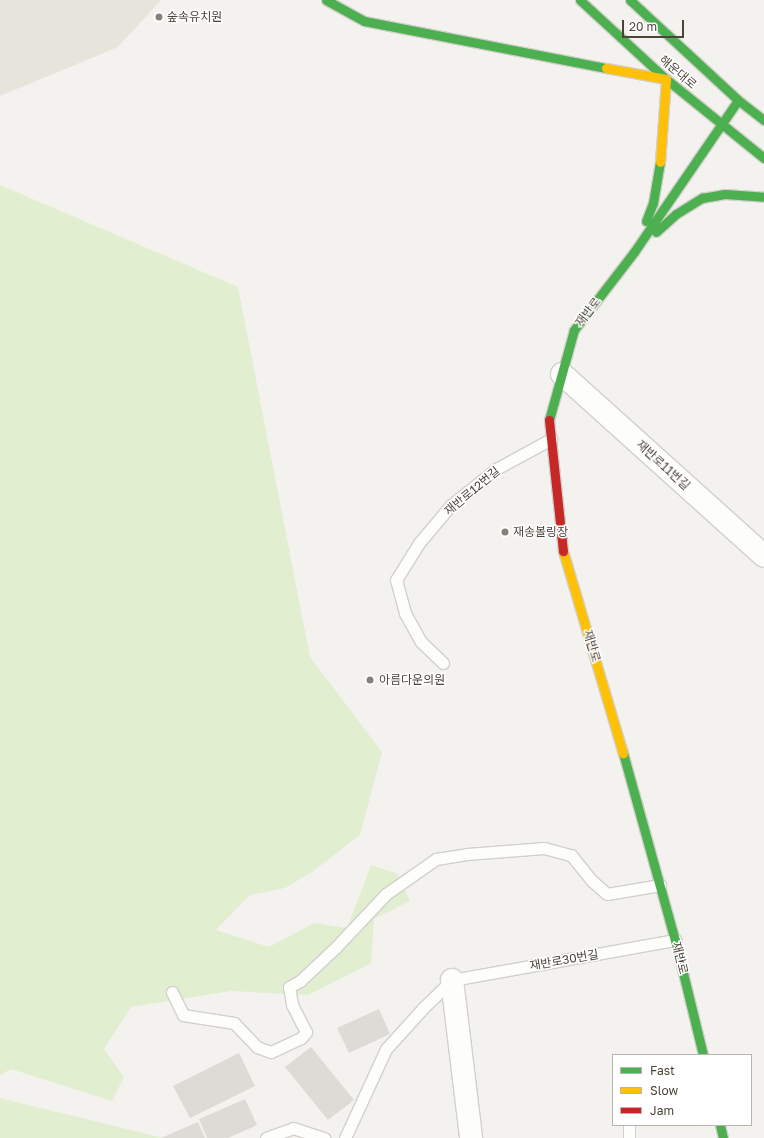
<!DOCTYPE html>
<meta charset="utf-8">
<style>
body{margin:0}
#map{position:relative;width:764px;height:1138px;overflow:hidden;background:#f4f2ee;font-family:"Golos Text","Noto Sans KR",sans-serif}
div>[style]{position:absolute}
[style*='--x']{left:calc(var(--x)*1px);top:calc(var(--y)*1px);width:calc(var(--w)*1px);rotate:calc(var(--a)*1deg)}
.residential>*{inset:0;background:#e7e4dc}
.green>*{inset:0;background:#e1eecf}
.building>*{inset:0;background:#dedbd6}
.roads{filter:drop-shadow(1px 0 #d2d0cb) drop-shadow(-1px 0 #d2d0cb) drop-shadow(0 1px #d2d0cb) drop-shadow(0 -1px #d2d0cb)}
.lane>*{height:11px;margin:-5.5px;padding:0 5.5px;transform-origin:5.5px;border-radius:5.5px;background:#fdfdfc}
.street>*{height:22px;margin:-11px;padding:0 11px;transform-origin:11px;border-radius:11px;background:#fdfdfc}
.fast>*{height:9px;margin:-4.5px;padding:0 4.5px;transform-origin:4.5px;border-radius:4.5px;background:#4caf50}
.slow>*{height:9px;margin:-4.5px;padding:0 4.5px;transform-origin:4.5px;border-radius:4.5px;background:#ffc107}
.jam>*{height:9px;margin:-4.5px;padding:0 4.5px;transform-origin:4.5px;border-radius:4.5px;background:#c62828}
.dots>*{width:11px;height:11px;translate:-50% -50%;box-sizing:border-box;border:2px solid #fff;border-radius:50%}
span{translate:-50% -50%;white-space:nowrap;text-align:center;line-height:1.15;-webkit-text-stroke:3px #fff;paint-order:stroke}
.poi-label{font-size:12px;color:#4b4439}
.left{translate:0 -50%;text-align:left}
.street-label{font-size:12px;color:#4b4439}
.legend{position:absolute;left:612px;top:1054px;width:140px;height:72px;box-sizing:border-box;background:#fff;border:1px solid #b7b4b0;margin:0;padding:5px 7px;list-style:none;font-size:12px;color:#4b4439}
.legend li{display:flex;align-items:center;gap:8px;height:20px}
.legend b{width:20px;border:1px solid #b7b4b0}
.scale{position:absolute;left:622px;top:20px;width:62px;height:18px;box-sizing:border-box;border:2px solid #4b4439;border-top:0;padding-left:5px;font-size:12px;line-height:14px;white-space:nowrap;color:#4b4439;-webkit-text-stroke:3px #fff;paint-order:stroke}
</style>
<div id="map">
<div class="residential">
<i style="clip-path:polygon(0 0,161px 0,118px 47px,0 96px)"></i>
</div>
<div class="green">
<i style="clip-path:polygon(0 185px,238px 287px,310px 657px,382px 752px,360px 835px,312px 872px,285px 888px,250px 895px,216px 930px,269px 947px,314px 923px,347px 928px,371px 865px,398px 874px,410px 901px,374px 919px,371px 963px,308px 995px,231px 991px,131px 1007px,104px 1049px,124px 1077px,112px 1101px,11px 1069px,0 1075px)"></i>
<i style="clip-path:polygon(0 1098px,163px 1138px,0 1138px)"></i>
</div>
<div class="building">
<i style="clip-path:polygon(379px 1009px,390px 1034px,349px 1053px,337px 1028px)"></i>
<i style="clip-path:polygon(311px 1047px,354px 1100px,328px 1120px,285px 1067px)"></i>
<i style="clip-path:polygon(239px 1053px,255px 1086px,190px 1118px,173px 1086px)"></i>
<i style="clip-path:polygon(245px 1099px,257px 1125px,228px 1138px,207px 1138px,199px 1119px)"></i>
<i style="clip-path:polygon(198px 1122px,205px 1138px,161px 1138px)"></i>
</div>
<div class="roads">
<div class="lane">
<i style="--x:443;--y:663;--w:30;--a:-136"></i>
<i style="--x:421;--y:642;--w:33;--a:-119"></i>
<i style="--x:405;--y:613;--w:34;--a:-105"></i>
<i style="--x:396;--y:580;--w:44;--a:-58.1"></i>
<i style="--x:419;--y:543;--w:50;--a:-49.9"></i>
<i style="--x:451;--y:505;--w:58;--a:-38.7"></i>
<i style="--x:496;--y:469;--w:63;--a:-28.6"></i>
<i style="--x:172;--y:992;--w:25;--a:64"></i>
<i style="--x:183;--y:1015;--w:52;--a:8.9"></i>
<i style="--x:234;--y:1023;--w:33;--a:46"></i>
<i style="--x:257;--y:1047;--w:15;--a:20"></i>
<i style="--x:271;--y:1052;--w:33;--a:-25"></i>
<i style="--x:301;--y:1038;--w:8;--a:-50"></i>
<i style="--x:306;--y:1032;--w:31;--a:-117"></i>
<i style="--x:292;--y:1004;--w:17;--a:-100"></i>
<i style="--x:289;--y:987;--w:13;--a:-29"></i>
<i style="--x:300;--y:981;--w:50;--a:-43.4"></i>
<i style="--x:336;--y:947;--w:73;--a:-46.7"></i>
<i style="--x:386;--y:894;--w:61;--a:-35"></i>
<i style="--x:436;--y:859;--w:31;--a:-9"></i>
<i style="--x:467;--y:854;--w:77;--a:-4.5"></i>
<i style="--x:544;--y:848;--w:28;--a:15"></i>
<i style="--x:571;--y:855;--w:32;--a:51"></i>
<i style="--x:591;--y:880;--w:21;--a:41"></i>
<i style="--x:607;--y:894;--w:54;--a:-9.6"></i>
<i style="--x:629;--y:1125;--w:13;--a:90"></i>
<i style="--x:266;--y:1138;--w:29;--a:-20"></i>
<i style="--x:293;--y:1128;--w:33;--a:18"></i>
<i style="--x:345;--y:1138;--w:98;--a:-65.3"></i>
<i style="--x:386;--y:1049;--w:55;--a:-47.9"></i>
<i style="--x:423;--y:1008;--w:40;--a:-44"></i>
<i style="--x:452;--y:980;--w:227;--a:-10.2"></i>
</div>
<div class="street">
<i style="--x:562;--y:374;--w:272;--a:42"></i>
<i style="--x:452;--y:980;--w:159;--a:83.1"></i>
</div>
<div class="fast">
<i style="--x:326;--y:0;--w:43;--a:28.9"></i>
<i style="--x:364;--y:21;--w:247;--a:11"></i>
<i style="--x:580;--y:0;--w:117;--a:42.6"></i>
<i style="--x:666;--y:79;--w:126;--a:38.9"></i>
<i style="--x:630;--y:0;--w:147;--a:42.8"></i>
<i style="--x:738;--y:100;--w:33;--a:38"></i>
<i style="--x:646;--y:221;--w:19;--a:-69"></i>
<i style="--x:653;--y:203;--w:42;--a:-80.3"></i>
<i style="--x:656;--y:232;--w:27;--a:-42"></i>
<i style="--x:676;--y:214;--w:31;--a:-32"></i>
<i style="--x:702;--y:198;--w:23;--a:-10"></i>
<i style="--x:725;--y:194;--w:39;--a:4"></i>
<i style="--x:549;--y:420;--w:93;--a:-74.5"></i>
<i style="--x:574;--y:330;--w:98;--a:-52.4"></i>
<i style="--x:634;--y:252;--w:184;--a:-55.6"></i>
<i style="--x:623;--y:753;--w:194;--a:74.5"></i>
<i style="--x:675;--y:940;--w:118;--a:76.3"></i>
<i style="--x:720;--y:1125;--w:13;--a:77"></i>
</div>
<div class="slow">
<i style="--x:606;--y:68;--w:61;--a:10.4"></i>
<i style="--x:666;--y:79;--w:83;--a:94.1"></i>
<i style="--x:563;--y:551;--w:211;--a:73.5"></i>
</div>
<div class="jam">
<i style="--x:549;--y:420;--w:132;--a:83.9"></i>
</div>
</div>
<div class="dots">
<i style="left:159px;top:17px;background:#868178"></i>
<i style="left:505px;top:532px;background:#868178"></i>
<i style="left:370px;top:680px;background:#868178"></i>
</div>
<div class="poi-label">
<span class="left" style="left:167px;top:17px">숲속유치원</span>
<span class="left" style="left:513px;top:532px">재송볼링장</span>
<span class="left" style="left:379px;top:680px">아름다운의원</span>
</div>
<div class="street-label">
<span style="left:678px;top:72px;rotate:40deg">해운대로</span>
<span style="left:588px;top:312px;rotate:-53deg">재반로</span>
<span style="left:663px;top:465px;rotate:42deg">재반로11번길</span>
<span style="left:472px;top:491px;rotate:-40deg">재반로12번길</span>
<span style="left:592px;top:646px;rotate:73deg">재반로</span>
<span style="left:680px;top:958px;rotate:76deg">재반로</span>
<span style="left:564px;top:960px;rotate:-10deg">재반로30번길</span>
</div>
<ul class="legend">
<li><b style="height:5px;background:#4caf50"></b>Fast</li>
<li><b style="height:5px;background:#ffc107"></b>Slow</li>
<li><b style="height:5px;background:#c62828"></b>Jam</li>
</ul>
<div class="scale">20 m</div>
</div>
